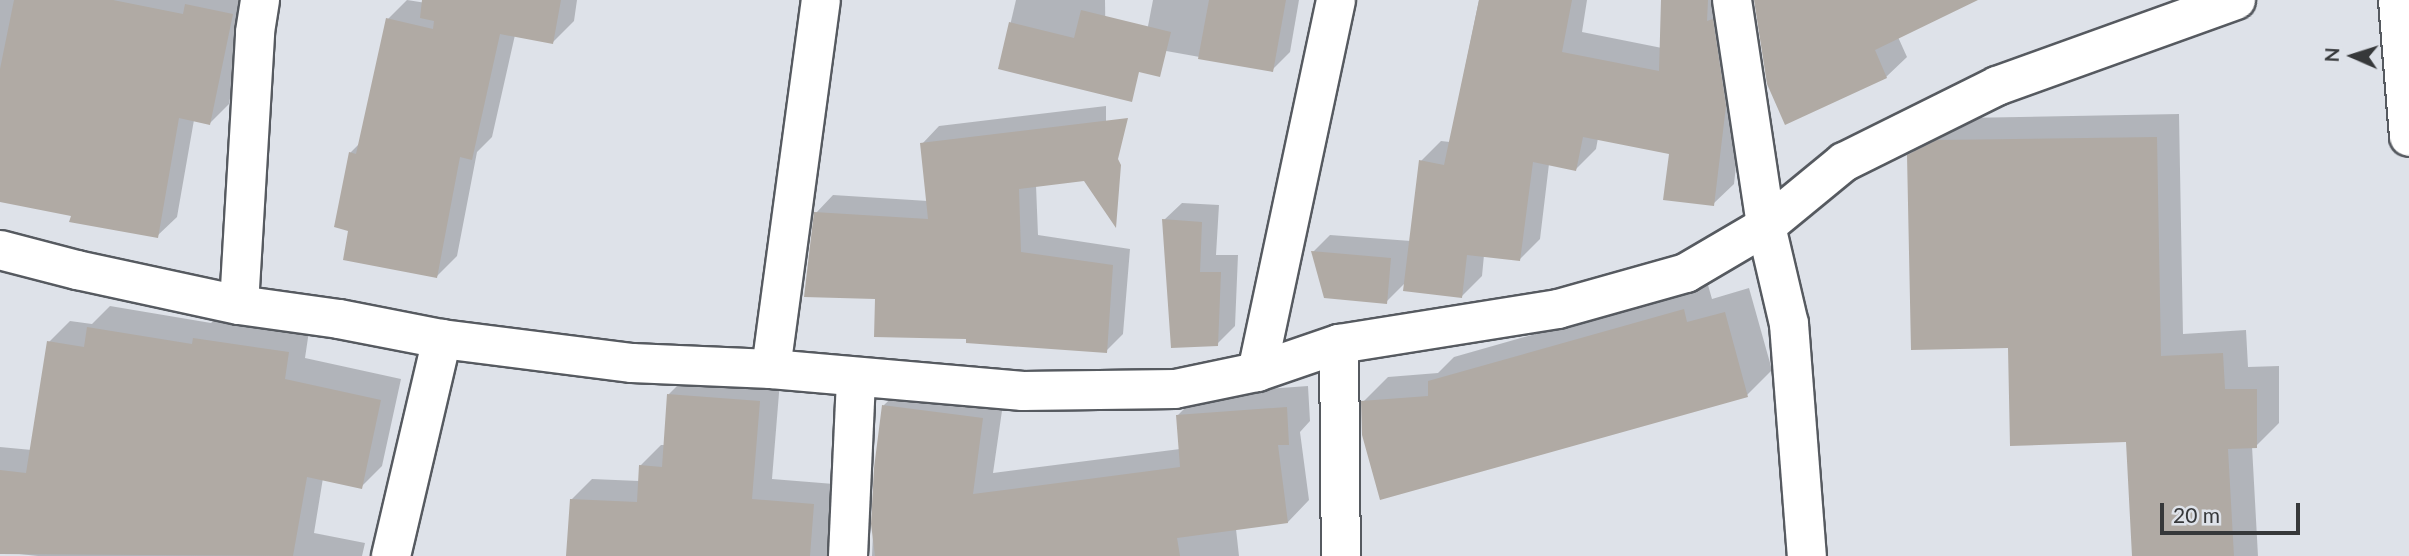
<!DOCTYPE html>
<style>
body{margin:0}
#map{position:relative;width:2409px;height:556px;overflow:hidden;background:#dee2e9;font-family:Lato,sans-serif}
div>[style]{position:absolute}
[style*='--x']{left:calc(var(--x)*1px);top:calc(var(--y)*1px);width:calc(var(--w)*1px);rotate:calc(var(--a)*1deg)}
.shadow>*{inset:0;background:#0003}
.building>*{inset:0;background:#b0aaa4}
.roads{filter:drop-shadow(2px 0 #565a60) drop-shadow(-2px 0 #565a60) drop-shadow(0 2px #565a60) drop-shadow(0 -2px #565a60)}
.minor>*{height:38px;margin:-19px;padding:0 19px;transform-origin:19px;border-radius:19px;background:#fff}
.trunk>*{height:38px;margin:-19px;padding:0 19px;transform-origin:19px;border-radius:19px;background:#fff}
span{translate:-50% -50%;white-space:nowrap;text-align:center;line-height:1.15;-webkit-text-stroke:7px #dee2e9;paint-order:stroke}
.north{position:absolute;left:2318px;top:21px;width:70px;height:70px;-webkit-text-stroke:5px #dee2e9;paint-order:stroke;rotate:273deg;font-size:19px;font-weight:700;line-height:28px;text-align:center;color:#36383a}
.north::after{content:'';display:block;margin:auto;width:24px;height:32px;background:#36383a;clip-path:polygon(50% 0,100% 100%,50% 72%,0 100%)}
.scale{position:absolute;left:2160px;top:503px;width:140px;height:32px;box-sizing:border-box;border:4px solid #36383a;border-top:0;padding-left:9px;font-size:21px;line-height:24px;white-space:nowrap;color:#36383a;-webkit-text-stroke:5px #dee2e9;paint-order:stroke}
</style>
<div id="map">
<div class="shadow">
<i style="clip-path:polygon(0 0,248px 0,229px 104px,210px 123px,194px 120px,177px 217px,157px 236px,73px 215px,0 201px)"></i>
<i style="clip-path:polygon(407px 0,439px 5px,440px 0,577px 0,574px 21px,553px 42px,515px 35px,492px 137px,477px 152px,457px 256px,436px 277px,350px 153px,360px 143px,388px 19px)"></i>
<i style="clip-path:polygon(1016px 0,1105px 0,1106px 72px,1000px 68px)"></i>
<i style="clip-path:polygon(1153px 0,1299px 0,1290px 52px,1272px 70px,1144px 47px)"></i>
<i style="clip-path:polygon(1479px 0,1587px 0,1582px 32px,1662px 48px,1663px 0,1733px 0,1745px 85px,1734px 184px,1713px 204px,1671px 152px,1598px 138px,1596px 149px,1576px 169px,1549px 164px,1540px 239px,1520px 259px,1484px 255px,1482px 276px,1462px 296px,1406px 282px,1386px 302px,1313px 252px,1330px 235px,1411px 241px,1421px 161px,1441px 141px,1450px 142px)"></i>
<i style="clip-path:polygon(1756px 0,1974px 0,1898px 37px,1907px 57px,1886px 77px)"></i>
<i style="clip-path:polygon(1106px 106px,1106px 161px,1036px 185px,1038px 235px,1130px 249px,1123px 334px,1106px 351px,968px 338px,877px 297px,816px 213px,833px 195px,928px 201px,922px 144px,939px 126px)"></i>
<i style="clip-path:polygon(2179px 114px,2183px 334px,2246px 330px,2248px 367px,2279px 366px,2279px 423px,2256px 446px,2252px 446px,2258px 556px,2134px 556px,2128px 440px,2009px 346px,1909px 156px,1933px 132px,1962px 118px)"></i>
<i style="clip-path:polygon(1182px 203px,1219px 205px,1216px 255px,1238px 255px,1235px 326px,1217px 344px,1164px 220px)"></i>
<i style="clip-path:polygon(1708px 285px,1712px 299px,1749px 288px,1772px 370px,1747px 395px,1363px 402px,1388px 377px,1438px 373px,1454px 357px)"></i>
<i style="clip-path:polygon(110px 306px,211px 323px,216px 318px,309px 331px,305px 358px,401px 379px,382px 466px,361px 487px,323px 478px,314px 533px,365px 543px,362px 556px,38px 556px,0 552px,0 447px,32px 450px,49px 342px,70px 321px,92px 324px)"></i>
<i style="clip-path:polygon(689px 374px,780px 381px,772px 479px,834px 484px,828px 556px,568px 556px,571px 500px,592px 479px,639px 481px,640px 466px,661px 445px,665px 445px,669px 394px)"></i>
<i style="clip-path:polygon(906px 384px,1004px 397px,993px 473px,1180px 449px,1178px 415px,1199px 394px,1308px 386px,1310px 421px,1300px 432px,1309px 500px,1288px 522px,1236px 529px,1239px 556px,872px 556px,876px 468px,884px 405px)"></i>
</div>
<div class="building">
<i style="clip-path:polygon(14px 0,113px 0,183px 14px,185px 4px,233px 14px,210px 125px,179px 118px,158px 238px,69px 222px,71px 216px,0 202px,0 69px)"></i>
<i style="clip-path:polygon(422px 0,561px 0,553px 44px,500px 34px,472px 160px,460px 157px,437px 278px,343px 260px,348px 231px,334px 227px,349px 152px,356px 154px,386px 18px,433px 29px,434px 21px,420px 18px)"></i>
<i style="clip-path:polygon(1209px 0,1286px 0,1273px 72px,1198px 59px)"></i>
<i style="clip-path:polygon(1479px 0,1572px 0,1562px 52px,1659px 71px,1661px 0,1708px 0,1707px 21px,1713px 19px,1726px 106px,1714px 206px,1663px 200px,1669px 154px,1583px 137px,1576px 171px,1533px 162px,1520px 261px,1467px 255px,1462px 298px,1403px 291px,1419px 160px,1444px 165px)"></i>
<i style="clip-path:polygon(1754px 0,1978px 0,1875px 50px,1887px 78px,1785px 125px,1767px 84px)"></i>
<i style="clip-path:polygon(1081px 10px,1171px 32px,1160px 77px,1139px 72px,1132px 102px,998px 69px,1009px 22px,1074px 38px)"></i>
<i style="clip-path:polygon(1128px 118px,1118px 159px,1121px 165px,1116px 228px,1084px 181px,1019px 189px,1021px 252px,1113px 265px,1107px 353px,966px 343px,966px 339px,874px 337px,875px 299px,804px 297px,814px 212px,928px 219px,920px 143px)"></i>
<i style="clip-path:polygon(2157px 137px,2161px 356px,2223px 353px,2225px 389px,2257px 389px,2257px 448px,2228px 449px,2234px 556px,2132px 556px,2126px 442px,2010px 446px,2008px 348px,1911px 350px,1907px 155px,1937px 140px)"></i>
<i style="clip-path:polygon(1162px 219px,1202px 222px,1200px 272px,1221px 272px,1218px 346px,1171px 348px)"></i>
<i style="clip-path:polygon(1311px 251px,1391px 258px,1387px 304px,1324px 298px)"></i>
<i style="clip-path:polygon(1684px 309px,1687px 322px,1725px 312px,1748px 397px,1380px 500px,1362px 435px,1361px 401px,1428px 396px,1428px 381px)"></i>
<i style="clip-path:polygon(87px 327px,192px 344px,193px 338px,289px 352px,285px 379px,381px 400px,362px 489px,307px 477px,293px 556px,0 554px,0 470px,26px 473px,47px 341px,84px 347px)"></i>
<i style="clip-path:polygon(667px 394px,760px 401px,752px 499px,814px 504px,810px 556px,566px 556px,570px 499px,637px 502px,639px 465px,662px 467px)"></i>
<i style="clip-path:polygon(882px 405px,983px 418px,973px 494px,1180px 467px,1176px 415px,1287px 407px,1289px 445px,1278px 445px,1288px 523px,1177px 538px,1180px 556px,875px 556px,871px 524px,874px 468px)"></i>
</div>
<div class="roads">
<div class="minor">
<i style="--x:1732;--y:0;--w:229;--a:81.4"></i>
<i style="--x:1766;--y:226;--w:101;--a:76.8"></i>
<i style="--x:1789;--y:324;--w:233;--a:85.6"></i>
<i style="--x:0;--y:250;--w:80;--a:14.6"></i>
<i style="--x:77;--y:270;--w:166;--a:12.2"></i>
<i style="--x:239;--y:305;--w:101;--a:8"></i>
<i style="--x:339;--y:319;--w:105;--a:11"></i>
<i style="--x:442;--y:339;--w:192;--a:7.2"></i>
<i style="--x:632;--y:363;--w:139;--a:2.5"></i>
<i style="--x:771;--y:369;--w:253;--a:5"></i>
<i style="--x:1023;--y:391;--w:152;--a:-0.8"></i>
<i style="--x:1175;--y:389;--w:84;--a:-11.7"></i>
<i style="--x:1257;--y:372;--w:87;--a:-18.9"></i>
<i style="--x:1339;--y:344;--w:222;--a:-9.1"></i>
<i style="--x:1558;--y:309;--w:133;--a:-15.7"></i>
<i style="--x:1686;--y:273;--w:93;--a:-30.4"></i>
<i style="--x:1766;--y:226;--w:101;--a:-39.4"></i>
<i style="--x:1844;--y:162;--w:171;--a:-26.4"></i>
<i style="--x:1997;--y:86;--w:254;--a:-19.8"></i>
<i style="--x:239;--y:305;--w:273;--a:-86.6"></i>
<i style="--x:255;--y:32;--w:32;--a:-81"></i>
<i style="--x:1339;--y:344;--w:212;--a:89.5"></i>
<i style="--x:771;--y:369;--w:372;--a:-82.3"></i>
<i style="--x:1257;--y:372;--w:380;--a:-78"></i>
<i style="--x:391;--y:556;--w:223;--a:-76.8"></i>
<i style="--x:848;--y:556;--w:178;--a:-87.4"></i>
</div>
<div class="trunk">
<i style="--x:2398;--y:0;--w:137;--a:85.4"></i>
</div>
</div>
<div class="north">N</div>
<div class="scale">20 m</div>
</div>
